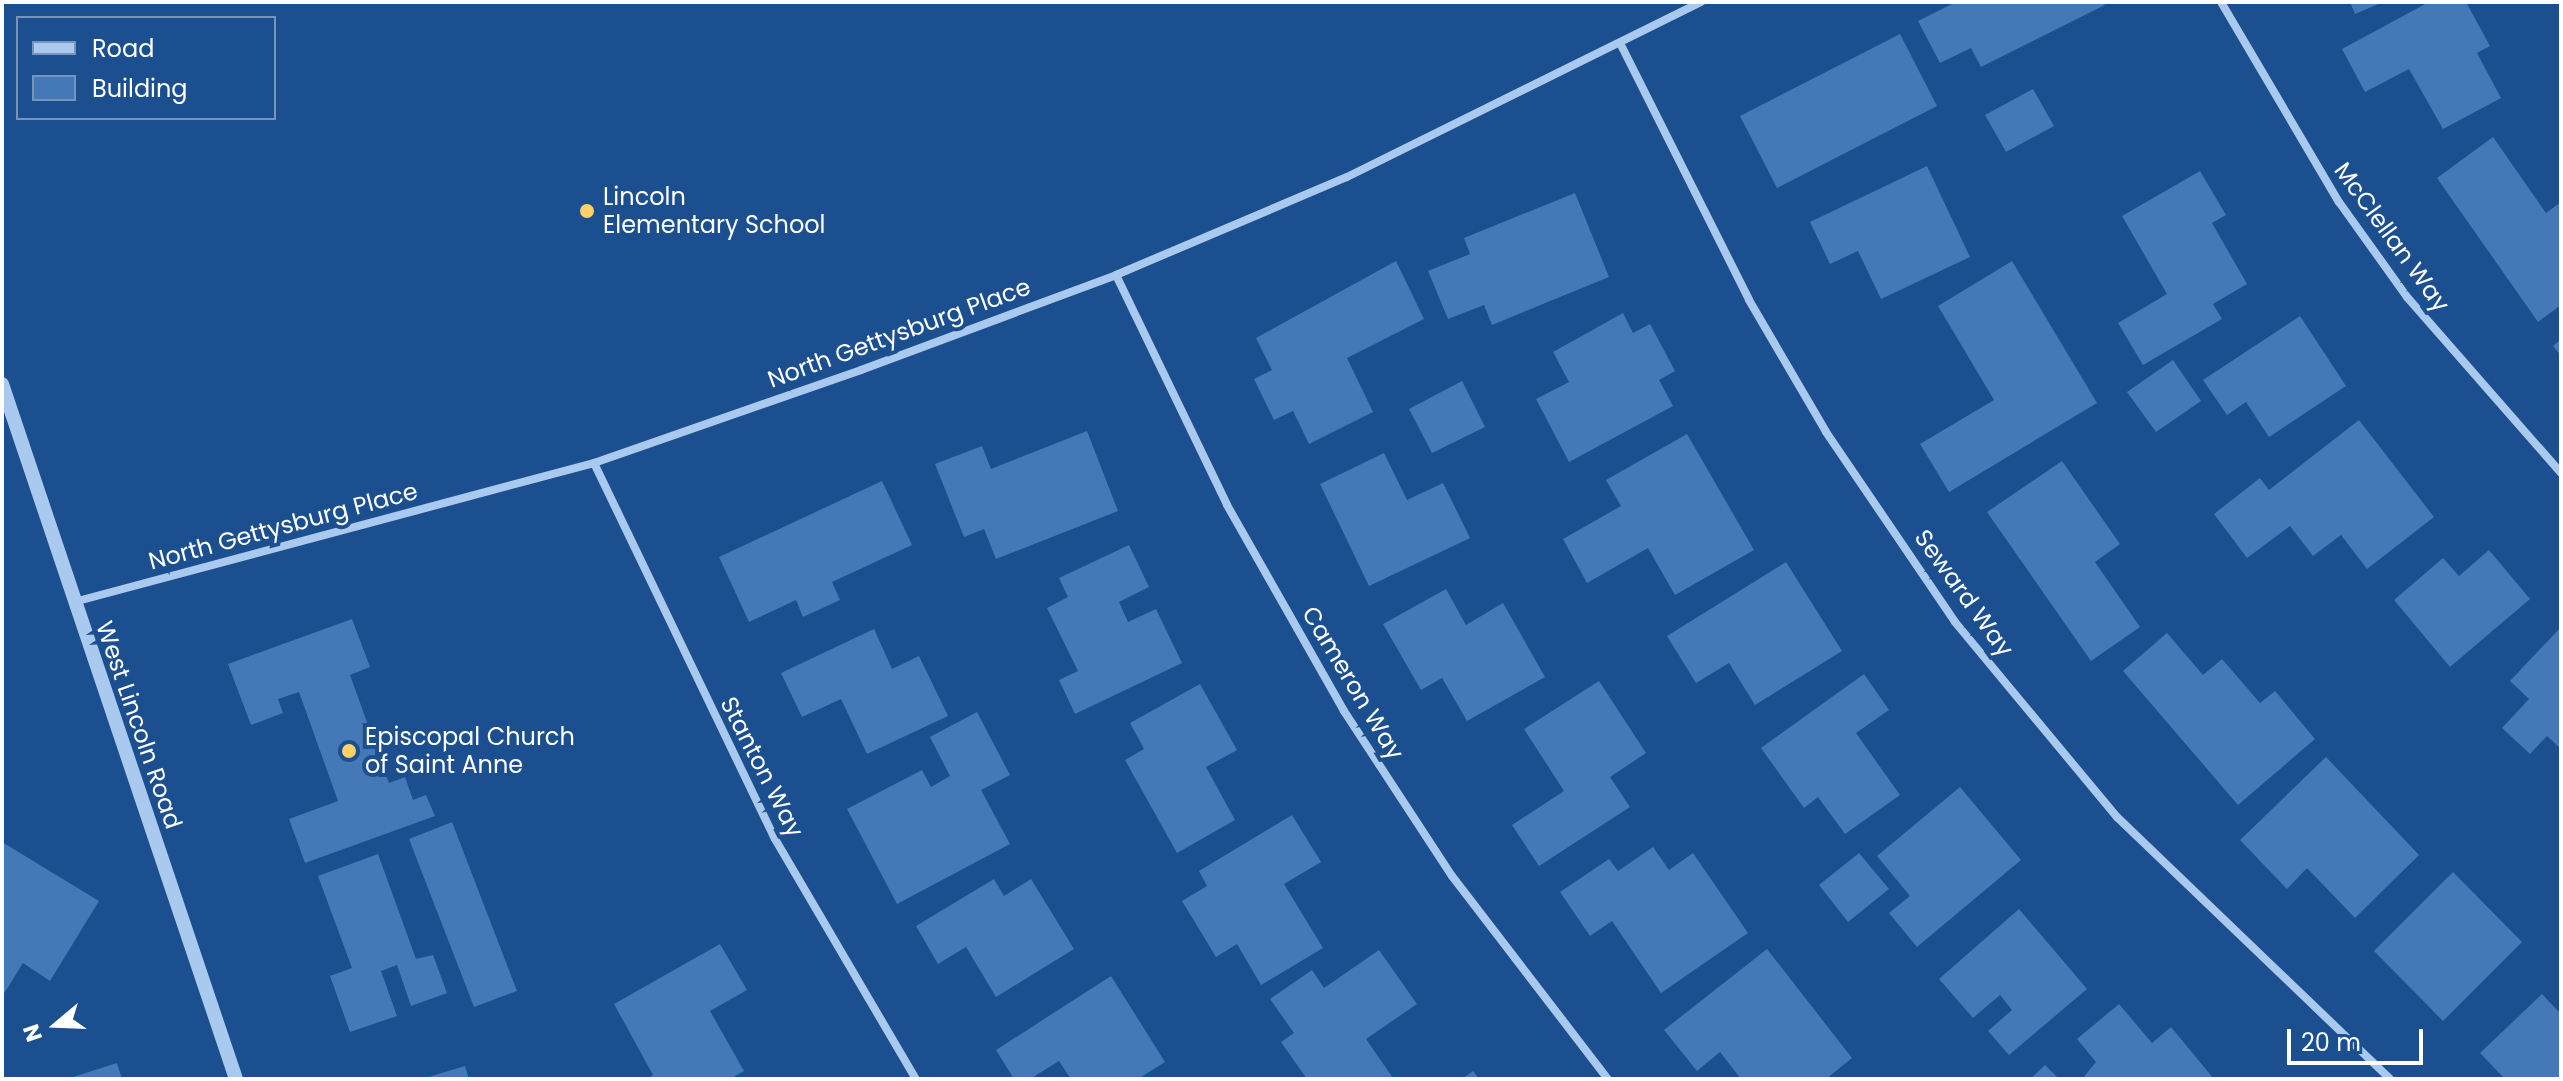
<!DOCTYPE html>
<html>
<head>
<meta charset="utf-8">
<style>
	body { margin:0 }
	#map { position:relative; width:2563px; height:1081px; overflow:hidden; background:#1b4f8f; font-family:Poppins,sans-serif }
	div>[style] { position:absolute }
	.building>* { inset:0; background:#4478b7 }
	.minor>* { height:8px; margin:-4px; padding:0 4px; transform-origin:4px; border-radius:4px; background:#a9c9ee }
	.tertiary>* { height:14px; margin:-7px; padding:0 7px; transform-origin:7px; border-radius:7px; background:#a9c9ee }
	.dots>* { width:22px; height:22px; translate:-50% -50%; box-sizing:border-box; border:4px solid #1b4f8f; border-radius:50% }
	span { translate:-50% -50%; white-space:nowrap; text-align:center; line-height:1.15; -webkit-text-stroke:8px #1b4f8f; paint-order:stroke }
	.poi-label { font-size:24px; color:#fff }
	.left { translate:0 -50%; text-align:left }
	.street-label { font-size:24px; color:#fff }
	.frame { position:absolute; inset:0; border:4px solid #fff; pointer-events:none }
	.legend { position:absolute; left:16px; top:16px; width:260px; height:104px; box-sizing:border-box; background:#1b4f8f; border:2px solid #7695bc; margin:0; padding:10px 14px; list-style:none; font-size:24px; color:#fff }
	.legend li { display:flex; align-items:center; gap:16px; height:40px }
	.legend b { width:40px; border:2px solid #7695bc }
	.north { position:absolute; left:16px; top:985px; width:80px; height:80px; -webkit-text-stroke:6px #1b4f8f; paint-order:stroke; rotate:251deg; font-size:22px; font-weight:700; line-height:32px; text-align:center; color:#fff }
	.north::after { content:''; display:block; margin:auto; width:28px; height:36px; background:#fff; clip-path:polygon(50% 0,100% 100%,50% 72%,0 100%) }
	.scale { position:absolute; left:2287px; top:1029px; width:136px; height:36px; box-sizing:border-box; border:4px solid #fff; border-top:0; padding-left:10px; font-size:24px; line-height:28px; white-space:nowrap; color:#fff; -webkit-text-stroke:6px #1b4f8f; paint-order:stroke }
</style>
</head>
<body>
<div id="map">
	<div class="building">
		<i style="clip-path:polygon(1956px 2px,2104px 2px,2105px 5px,1981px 67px,1971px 48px,1940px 63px,1918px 21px)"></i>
		<i style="clip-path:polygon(2350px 2px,2383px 2px,2355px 14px)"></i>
		<i style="clip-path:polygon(2429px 2px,2466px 2px,2490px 46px,2477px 53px,2501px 98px,2443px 129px,2409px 69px,2365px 92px,2342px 49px)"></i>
		<i style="clip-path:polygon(1900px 34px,1937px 106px,1777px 188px,1740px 116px)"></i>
		<i style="clip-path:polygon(2033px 89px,2054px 126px,2006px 152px,1985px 115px)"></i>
		<i style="clip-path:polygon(2493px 137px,2546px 213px,2561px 202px,2561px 305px,2538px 322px,2437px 178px)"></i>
		<i style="clip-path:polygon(1927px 166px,1970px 257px,1881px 299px,1858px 251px,1830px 264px,1810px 222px)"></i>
		<i style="clip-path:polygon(2200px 171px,2226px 215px,2212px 223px,2247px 284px,2213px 304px,2222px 319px,2143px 365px,2118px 323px,2167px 294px,2122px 216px)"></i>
		<i style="clip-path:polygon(1575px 193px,1609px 277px,1492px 325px,1484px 305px,1448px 319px,1428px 271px,1470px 254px,1464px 238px)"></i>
		<i style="clip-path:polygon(1396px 261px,1424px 319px,1347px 358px,1373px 412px,1309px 444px,1293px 411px,1274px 420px,1254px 379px,1272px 370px,1256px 338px)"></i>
		<i style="clip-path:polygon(2012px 261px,2097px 403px,1949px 492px,1920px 444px,1994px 400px,1938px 306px)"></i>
		<i style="clip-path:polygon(1623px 313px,1633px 333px,1650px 324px,1675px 371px,1659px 380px,1673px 406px,1569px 462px,1536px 399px,1569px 382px,1553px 352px)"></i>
		<i style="clip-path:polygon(2300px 316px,2346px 386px,2269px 437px,2246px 402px,2227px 415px,2203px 380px)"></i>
		<i style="clip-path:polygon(2561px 339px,2561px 356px,2553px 346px)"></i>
		<i style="clip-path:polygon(2173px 360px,2201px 401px,2156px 432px,2127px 392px)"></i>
		<i style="clip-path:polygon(1462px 381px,1485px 427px,1432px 453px,1409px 409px)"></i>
		<i style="clip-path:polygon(2359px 420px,2434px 517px,2367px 569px,2341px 535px,2313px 556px,2290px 526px,2247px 558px,2214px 514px,2260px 478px,2269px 490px)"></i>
		<i style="clip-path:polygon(1087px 431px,1118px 511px,996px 559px,984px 529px,964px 537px,935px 464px,982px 446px,991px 469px)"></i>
		<i style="clip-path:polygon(1687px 434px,1754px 550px,1675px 595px,1648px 548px,1587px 583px,1563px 539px,1621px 506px,1606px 480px)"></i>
		<i style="clip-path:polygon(1384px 453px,1407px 500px,1443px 483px,1470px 538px,1369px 586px,1320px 484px)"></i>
		<i style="clip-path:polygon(2062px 461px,2120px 544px,2095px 562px,2140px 627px,2091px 661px,1987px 512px)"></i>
		<i style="clip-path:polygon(882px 481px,912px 545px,832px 582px,840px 600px,803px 617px,796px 600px,749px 622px,719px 557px)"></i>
		<i style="clip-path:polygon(1129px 545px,1149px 587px,1119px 602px,1128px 622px,1156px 609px,1182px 663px,1075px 714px,1059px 680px,1078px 671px,1047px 608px,1068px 597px,1059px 578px)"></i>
		<i style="clip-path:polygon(2489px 550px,2530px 599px,2450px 667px,2394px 600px,2443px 558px,2459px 576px)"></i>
		<i style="clip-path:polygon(1786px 562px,1842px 651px,1755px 705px,1729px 663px,1696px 683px,1667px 636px)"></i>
		<i style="clip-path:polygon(1446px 589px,1466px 625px,1503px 603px,1545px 677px,1467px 721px,1442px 678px,1421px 690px,1383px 624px)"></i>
		<i style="clip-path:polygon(352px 619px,370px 667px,350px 675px,389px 783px,405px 777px,413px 800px,426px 795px,435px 816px,305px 863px,289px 819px,338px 801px,299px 692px,278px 699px,283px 713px,251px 725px,228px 664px)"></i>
		<i style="clip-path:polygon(2561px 627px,2561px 749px,2547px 736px,2530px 754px,2502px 728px,2529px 699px,2510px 681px)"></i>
		<i style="clip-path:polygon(874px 629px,892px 669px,919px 656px,948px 716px,867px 754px,841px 699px,802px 717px,781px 673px)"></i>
		<i style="clip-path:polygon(2167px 633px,2203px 675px,2222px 659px,2260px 703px,2275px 691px,2315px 739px,2238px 805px,2123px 671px)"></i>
		<i style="clip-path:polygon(1864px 674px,1889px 710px,1856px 733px,1900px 795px,1845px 834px,1818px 797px,1804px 808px,1761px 748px)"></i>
		<i style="clip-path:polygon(1599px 681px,1646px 753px,1610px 777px,1630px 807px,1539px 866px,1512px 825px,1564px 791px,1524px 729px)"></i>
		<i style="clip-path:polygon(1200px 684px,1237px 750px,1206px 767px,1235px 820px,1177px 853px,1125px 760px,1144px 749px,1130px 723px)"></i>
		<i style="clip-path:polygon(977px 712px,1010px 775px,981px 790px,1010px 844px,897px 904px,847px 809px,922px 770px,931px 787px,950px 776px,930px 737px)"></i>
		<i style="clip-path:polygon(2326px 757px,2419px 855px,2355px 918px,2307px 868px,2287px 889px,2240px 840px)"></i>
		<i style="clip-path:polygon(1960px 787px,2021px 860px,1917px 947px,1889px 913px,1910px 896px,1877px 856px)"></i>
		<i style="clip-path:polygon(1292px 815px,1321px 862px,1284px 884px,1323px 948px,1261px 985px,1237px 944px,1216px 957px,1182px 901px,1207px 886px,1199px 871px)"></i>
		<i style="clip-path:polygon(452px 822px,517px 991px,474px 1007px,409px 839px)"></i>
		<i style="clip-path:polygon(2px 842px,99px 901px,50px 981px,23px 963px,2px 997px)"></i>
		<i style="clip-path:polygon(1653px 847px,1669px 870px,1693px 853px,1748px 933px,1661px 993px,1612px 921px,1590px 936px,1560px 892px,1609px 859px,1618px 871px)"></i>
		<i style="clip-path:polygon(1859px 853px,1889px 889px,1848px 922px,1819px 885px)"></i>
		<i style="clip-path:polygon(378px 854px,416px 959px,433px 955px,447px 993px,411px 1006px,397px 965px,381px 971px,397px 1016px,350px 1032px,330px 976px,352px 968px,318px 876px)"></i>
		<i style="clip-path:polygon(2453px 872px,2522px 942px,2443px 1021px,2374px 951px)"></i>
		<i style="clip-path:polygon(994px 879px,1004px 896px,1031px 879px,1074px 949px,996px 997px,966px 947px,938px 964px,916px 926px)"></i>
		<i style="clip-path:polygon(2019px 909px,2087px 989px,2009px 1055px,1988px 1031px,2012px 1010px,2000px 995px,1973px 1018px,1939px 979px)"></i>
		<i style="clip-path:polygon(720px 944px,747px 990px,710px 1011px,744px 1071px,730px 1079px,647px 1079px,653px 1075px,614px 1004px)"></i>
		<i style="clip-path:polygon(1767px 949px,1852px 1058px,1826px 1079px,1741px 1079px,1720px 1052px,1697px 1071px,1664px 1030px)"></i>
		<i style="clip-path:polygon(1379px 950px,1417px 1004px,1366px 1039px,1393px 1078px,1307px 1079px,1281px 1042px,1294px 1033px,1270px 999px,1312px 970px,1324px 988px)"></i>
		<i style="clip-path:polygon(1111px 976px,1165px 1062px,1138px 1079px,1071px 1079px,1059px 1061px,1030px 1079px,1014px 1079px,996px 1050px)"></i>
		<i style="clip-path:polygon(2542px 994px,2561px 1014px,2561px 1079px,2505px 1079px,2480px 1053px)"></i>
		<i style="clip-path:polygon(2119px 1004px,2152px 1043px,2171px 1027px,2214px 1079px,2082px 1079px,2096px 1062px,2077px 1039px)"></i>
		<i style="clip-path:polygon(117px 1063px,122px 1079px,70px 1079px,70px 1078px)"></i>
		<i style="clip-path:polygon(2045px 1065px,2059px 1079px,2030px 1079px)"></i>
		<i style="clip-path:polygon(465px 1066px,469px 1079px,425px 1079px,425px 1078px)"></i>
		<i style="clip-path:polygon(1473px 1071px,1479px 1079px,1462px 1079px)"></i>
	</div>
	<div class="minor">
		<i style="left:2221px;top:2px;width:232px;rotate:59.5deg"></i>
		<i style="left:2339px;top:202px;width:117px;rotate:54.4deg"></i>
		<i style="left:2407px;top:297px;width:234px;rotate:48.8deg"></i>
		<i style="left:1621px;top:45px;width:285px;rotate:63.3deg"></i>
		<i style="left:1749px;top:300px;width:153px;rotate:59.7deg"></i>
		<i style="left:1826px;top:432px;width:230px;rotate:55.8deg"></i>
		<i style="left:1955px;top:622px;width:254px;rotate:50.3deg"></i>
		<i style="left:2117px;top:817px;width:378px;rotate:43.8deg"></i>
		<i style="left:1116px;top:275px;width:255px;rotate:64.2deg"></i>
		<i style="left:1227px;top:505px;width:237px;rotate:60.4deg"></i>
		<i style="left:1344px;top:711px;width:197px;rotate:56.8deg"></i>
		<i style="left:1452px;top:876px;width:256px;rotate:52.5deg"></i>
		<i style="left:594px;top:463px;width:417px;rotate:64.3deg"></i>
		<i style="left:775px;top:839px;width:278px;rotate:59.6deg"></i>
		<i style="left:74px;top:602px;width:538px;rotate:-14.97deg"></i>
		<i style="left:594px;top:463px;width:283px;rotate:-19.2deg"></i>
		<i style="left:861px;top:370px;width:272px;rotate:-20.4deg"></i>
		<i style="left:1116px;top:275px;width:251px;rotate:-23deg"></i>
		<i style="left:1347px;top:177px;width:395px;rotate:-26.3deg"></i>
	</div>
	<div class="tertiary">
		<i style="left:2px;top:384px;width:733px;rotate:71.39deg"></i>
	</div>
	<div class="dots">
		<i style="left:587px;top:211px;background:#ffd166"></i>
		<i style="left:349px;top:751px;background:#ffd166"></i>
	</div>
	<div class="poi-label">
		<span class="left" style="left:603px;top:211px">Lincoln<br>Elementary School</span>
		<span class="left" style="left:365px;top:751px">Episcopal Church<br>of Saint Anne</span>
	</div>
	<div class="street-label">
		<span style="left:2392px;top:237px;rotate:54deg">McClellan Way</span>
		<span style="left:899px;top:333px;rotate:-20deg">North Gettysburg Place</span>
		<span style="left:283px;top:526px;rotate:-15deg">North Gettysburg Place</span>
		<span style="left:1964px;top:593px;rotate:54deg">Seward Way</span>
		<span style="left:1353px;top:683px;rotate:59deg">Cameron Way</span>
		<span style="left:139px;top:725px;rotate:71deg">West Lincoln Road</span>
		<span style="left:762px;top:767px;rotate:63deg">Stanton Way</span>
	</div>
	<div class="frame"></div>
	<ul class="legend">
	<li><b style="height:10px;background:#a9c9ee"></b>Road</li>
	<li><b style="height:22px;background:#4478b7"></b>Building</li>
	</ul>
	<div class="north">N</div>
	<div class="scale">20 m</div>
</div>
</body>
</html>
